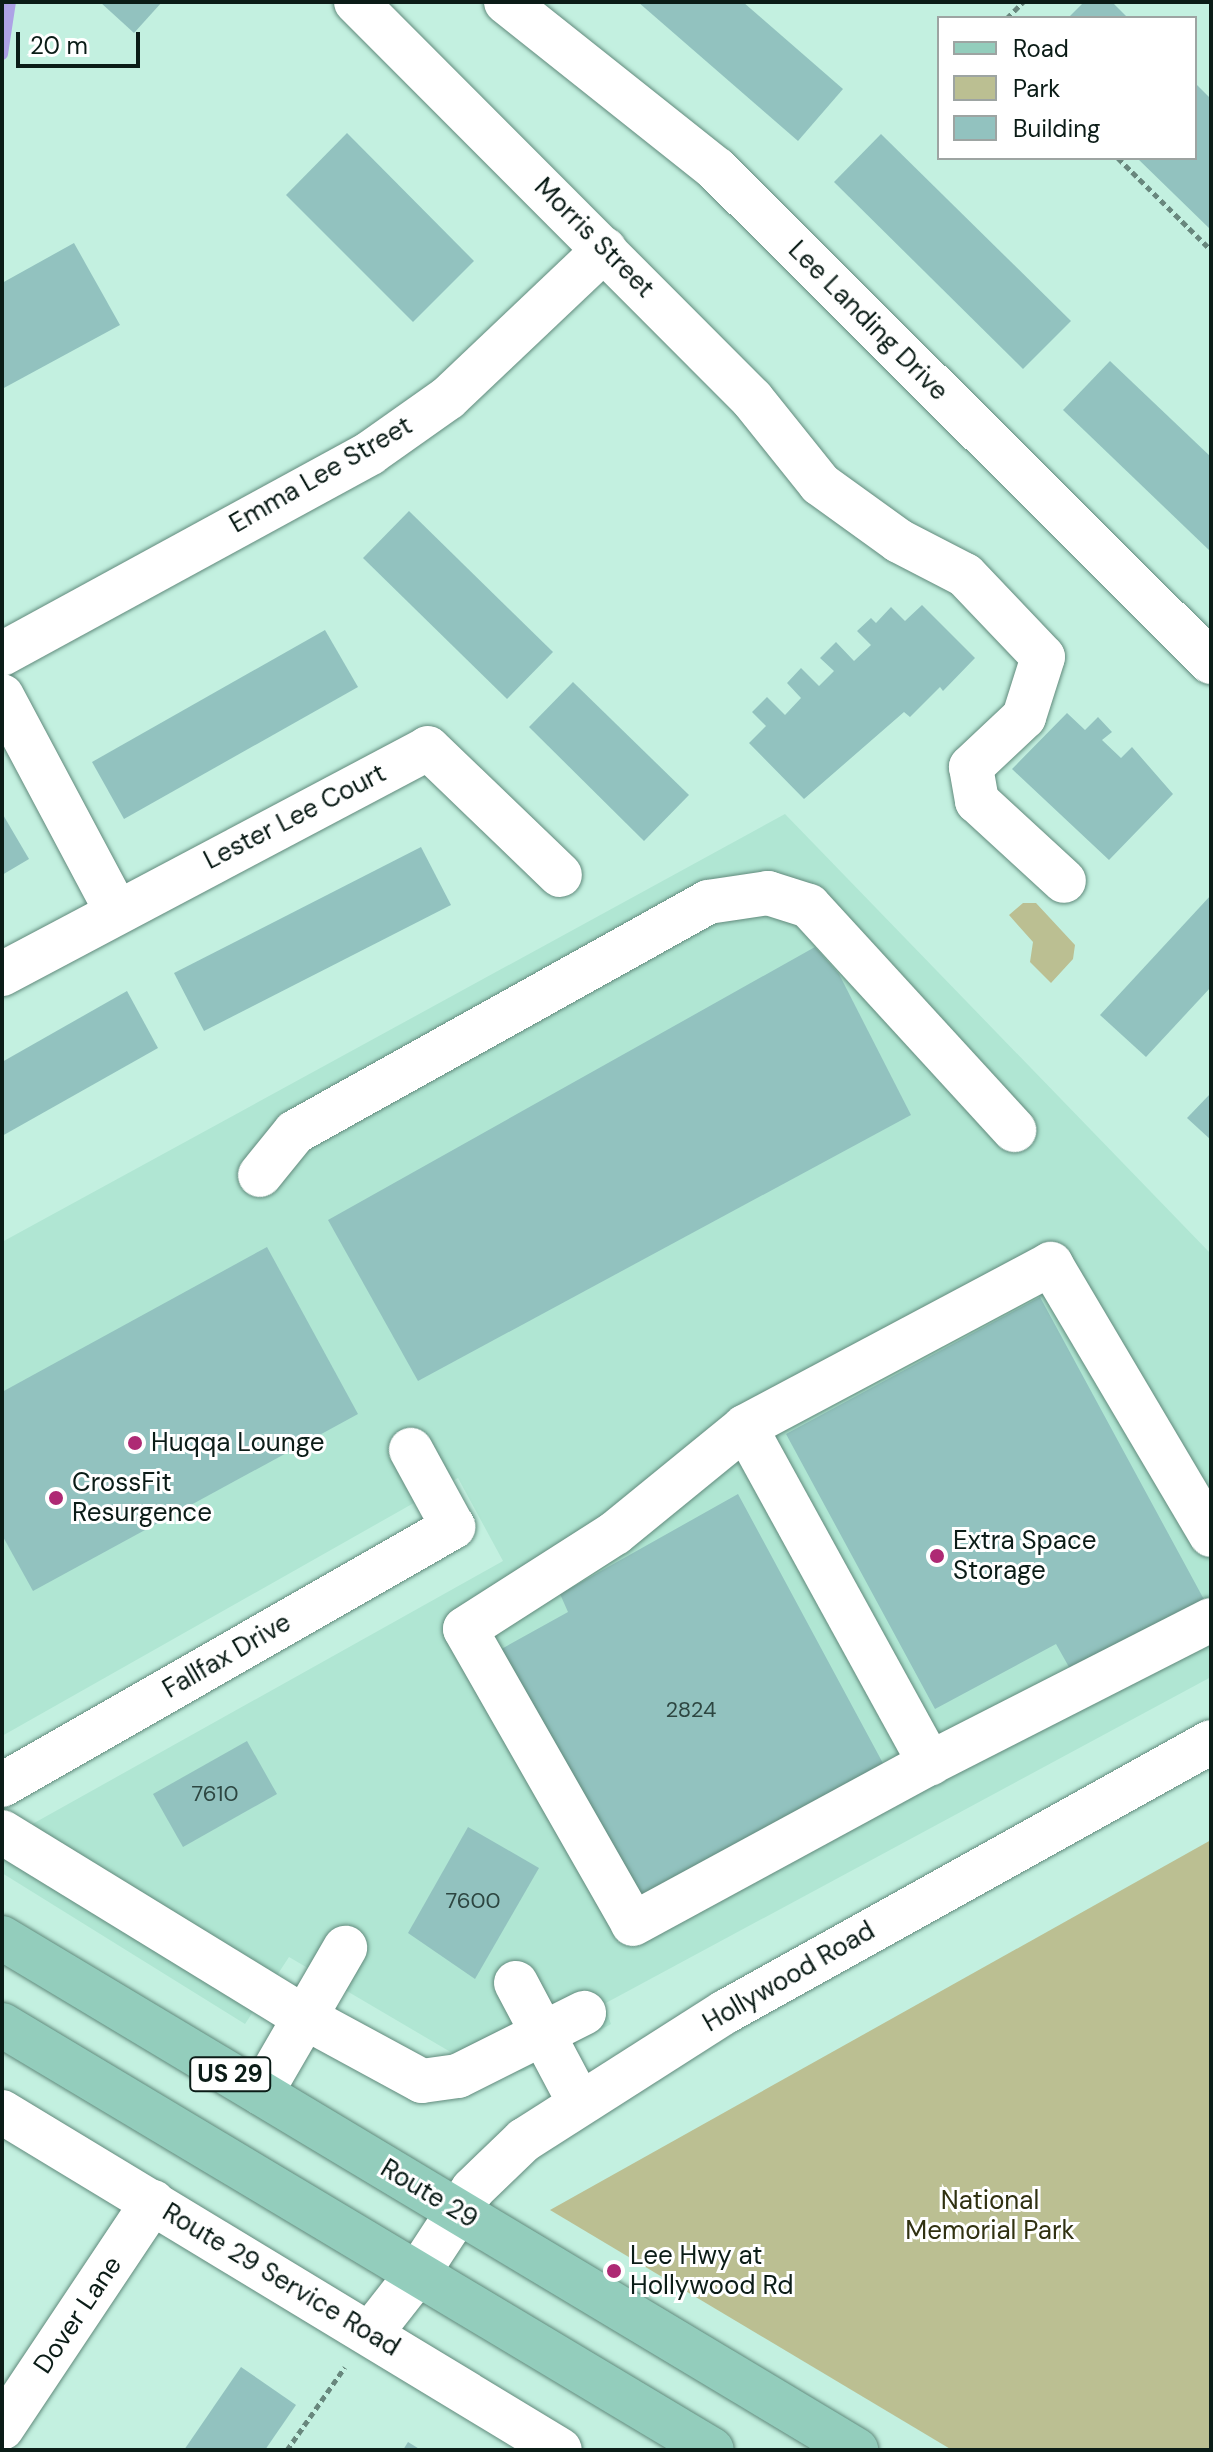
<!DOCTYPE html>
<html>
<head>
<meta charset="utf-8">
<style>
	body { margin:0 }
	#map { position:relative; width:1213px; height:2452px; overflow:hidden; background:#c3f0e0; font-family:"DM Sans",sans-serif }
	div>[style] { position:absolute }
	.built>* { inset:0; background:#b0e6d3 }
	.green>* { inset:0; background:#bbbf92 }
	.stream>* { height:12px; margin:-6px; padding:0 6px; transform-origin:6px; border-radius:6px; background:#ada2e6 }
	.building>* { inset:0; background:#92c2bf }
	.path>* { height:5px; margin-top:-2.5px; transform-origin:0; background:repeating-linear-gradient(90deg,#68877d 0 6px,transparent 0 10px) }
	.roads { filter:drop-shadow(0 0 2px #618a7c) drop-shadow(0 0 2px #618a7c) }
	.minor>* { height:44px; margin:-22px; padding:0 22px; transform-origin:22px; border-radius:22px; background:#fff }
	.major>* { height:44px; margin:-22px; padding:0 22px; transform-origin:22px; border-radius:22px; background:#93cdbc }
	.dots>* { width:22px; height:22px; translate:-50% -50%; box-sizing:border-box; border:4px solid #fff; border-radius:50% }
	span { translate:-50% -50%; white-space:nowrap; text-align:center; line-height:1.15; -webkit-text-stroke:6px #fff; paint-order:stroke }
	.number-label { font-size:22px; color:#2d4641 }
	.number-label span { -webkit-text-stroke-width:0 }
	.shield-label span { padding:2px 6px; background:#fff; border:2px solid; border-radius:6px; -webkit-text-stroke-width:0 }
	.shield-label { font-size:24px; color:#0b1c17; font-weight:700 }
	.street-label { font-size:26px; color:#0b1c17 }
	.poi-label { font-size:26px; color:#0b1c17 }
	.left { translate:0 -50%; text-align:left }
	.park-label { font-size:26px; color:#303111 }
	.frame { position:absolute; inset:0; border:4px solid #0b1c17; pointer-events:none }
	.legend { position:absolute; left:937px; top:16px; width:260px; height:144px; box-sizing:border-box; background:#fff; border:2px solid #9da4a2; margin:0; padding:10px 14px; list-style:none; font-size:24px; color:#0b1c17 }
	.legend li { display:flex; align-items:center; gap:16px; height:40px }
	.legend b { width:40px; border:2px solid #9da4a2 }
	.scale { position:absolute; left:16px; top:32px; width:124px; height:36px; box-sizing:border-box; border:4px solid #0b1c17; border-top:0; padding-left:10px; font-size:24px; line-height:28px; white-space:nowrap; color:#0b1c17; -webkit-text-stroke:6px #fff; paint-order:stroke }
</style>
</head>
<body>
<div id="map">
	<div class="built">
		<i style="clip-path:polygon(785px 814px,1211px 1254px,1211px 1677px,604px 2004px,611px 2024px,524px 2071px,488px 2074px,289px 1957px,245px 2024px,2px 1873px,2px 1841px,503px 1561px,458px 1478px,2px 1736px,2px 1242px)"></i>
	</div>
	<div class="green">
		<i style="clip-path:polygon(1023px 903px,1036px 903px,1075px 945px,1073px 959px,1051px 983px,1030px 962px,1033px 942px,1009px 915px)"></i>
		<i style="clip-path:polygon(1211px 1840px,1211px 2450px,952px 2450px,550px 2210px)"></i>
	</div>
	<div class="stream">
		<i style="left:2px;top:54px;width:53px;rotate:-81.3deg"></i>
	</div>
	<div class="building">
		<i style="clip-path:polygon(100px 2px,162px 2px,134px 33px)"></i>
		<i style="clip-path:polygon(638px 2px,743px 2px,843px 89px,798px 141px)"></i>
		<i style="clip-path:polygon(1084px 2px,1112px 2px,1128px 18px,1068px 18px)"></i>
		<i style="clip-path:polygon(1195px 83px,1211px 99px,1211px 230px,1137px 158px,1195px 158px)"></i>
		<i style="clip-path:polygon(347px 133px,474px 261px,413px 322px,286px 195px)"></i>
		<i style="clip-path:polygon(881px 134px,1071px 321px,1023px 369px,834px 182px)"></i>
		<i style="clip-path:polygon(74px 243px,120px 325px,2px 389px,2px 283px)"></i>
		<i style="clip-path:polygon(1110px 361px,1211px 457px,1211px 552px,1063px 410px)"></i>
		<i style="clip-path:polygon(409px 511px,553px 652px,507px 699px,363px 558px)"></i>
		<i style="clip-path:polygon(922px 605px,975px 658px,943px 691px,940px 687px,910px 717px,904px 712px,804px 799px,749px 743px,766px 726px,752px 712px,767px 697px,785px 715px,801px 698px,787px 683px,801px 668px,819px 686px,834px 671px,820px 658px,836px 642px,854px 661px,871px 645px,857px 631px,871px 618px,876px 623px,891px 607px,905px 621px)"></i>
		<i style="clip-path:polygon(325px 630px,358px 687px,124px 819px,92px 762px)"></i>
		<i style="clip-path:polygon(573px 682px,689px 795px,644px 841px,529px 727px)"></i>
		<i style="clip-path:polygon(1067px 713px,1085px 730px,1098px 717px,1112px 732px,1102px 740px,1121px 758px,1132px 747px,1173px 794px,1109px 860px,1012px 769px)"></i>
		<i style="clip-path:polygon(2px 813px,29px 859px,2px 875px)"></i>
		<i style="clip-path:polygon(421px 847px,451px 905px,204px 1031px,174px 973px)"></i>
		<i style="clip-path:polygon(1211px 895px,1211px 987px,1146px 1057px,1100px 1015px)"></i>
		<i style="clip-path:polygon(815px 947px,839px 974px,911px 1115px,418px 1381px,328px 1220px)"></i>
		<i style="clip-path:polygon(127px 991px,158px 1048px,2px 1136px,2px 1062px)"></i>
		<i style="clip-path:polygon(1211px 1093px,1211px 1140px,1187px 1118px)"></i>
		<i style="clip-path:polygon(267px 1247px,358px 1414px,33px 1591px,2px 1535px,2px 1392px)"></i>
		<i style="clip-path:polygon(1040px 1297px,1207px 1605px,1074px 1676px,1056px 1644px,935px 1709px,786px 1434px)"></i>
		<i style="clip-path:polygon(738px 1494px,885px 1767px,632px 1903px,496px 1652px,568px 1612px,560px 1594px)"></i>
		<i style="clip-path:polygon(247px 1741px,277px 1794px,183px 1847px,153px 1794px)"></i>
		<i style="clip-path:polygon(468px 1827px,539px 1868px,475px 1979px,408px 1933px)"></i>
		<i style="clip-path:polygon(241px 2367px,296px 2405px,265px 2450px,184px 2450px)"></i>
		<i style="clip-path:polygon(408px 2442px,421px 2450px,403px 2450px)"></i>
	</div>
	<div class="path">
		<i style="left:1007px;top:18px;width:23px;rotate:-45deg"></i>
		<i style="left:1118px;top:158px;width:131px;rotate:44.7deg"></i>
		<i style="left:287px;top:2450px;width:101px;rotate:-55.1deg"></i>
	</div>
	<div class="roads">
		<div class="minor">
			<i style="left:356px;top:2px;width:561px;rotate:45.07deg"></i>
			<i style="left:752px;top:399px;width:109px;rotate:51.3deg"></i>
			<i style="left:820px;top:484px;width:97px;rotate:35.8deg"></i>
			<i style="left:899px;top:541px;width:74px;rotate:27.3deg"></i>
			<i style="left:965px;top:575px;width:113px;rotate:46.4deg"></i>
			<i style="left:1043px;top:657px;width:63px;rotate:107.6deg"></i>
			<i style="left:1024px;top:717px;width:73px;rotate:136.7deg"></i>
			<i style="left:971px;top:767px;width:35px;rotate:80deg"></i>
			<i style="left:977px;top:801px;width:118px;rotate:42.6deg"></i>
			<i style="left:506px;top:2px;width:268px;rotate:38.5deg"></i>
			<i style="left:716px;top:169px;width:699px;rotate:44.88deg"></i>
			<i style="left:2px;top:654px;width:419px;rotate:-28.6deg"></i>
			<i style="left:370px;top:453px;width:95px;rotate:-35.2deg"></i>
			<i style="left:448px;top:398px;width:216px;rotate:-43.5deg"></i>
			<i style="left:2px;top:696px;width:242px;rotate:62deg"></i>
			<i style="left:2px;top:974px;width:482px;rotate:-27.9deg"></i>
			<i style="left:428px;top:748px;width:183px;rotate:43.9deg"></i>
			<i style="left:260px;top:1175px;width:55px;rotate:-50.9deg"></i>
			<i style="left:295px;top:1132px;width:473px;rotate:-29.1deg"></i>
			<i style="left:708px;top:902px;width:61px;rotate:-8.5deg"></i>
			<i style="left:768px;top:893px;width:43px;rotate:17.6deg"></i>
			<i style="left:809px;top:906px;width:304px;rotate:47.5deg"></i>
			<i style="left:745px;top:1427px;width:384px;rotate:61.2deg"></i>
			<i style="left:1211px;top:1535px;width:315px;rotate:-120.6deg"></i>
			<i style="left:1051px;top:1264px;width:347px;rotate:152deg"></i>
			<i style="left:745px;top:1427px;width:168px;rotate:140.8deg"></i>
			<i style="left:615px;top:1533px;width:178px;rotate:147.4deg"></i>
			<i style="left:465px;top:1629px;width:339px;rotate:60.3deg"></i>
			<i style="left:633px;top:1924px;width:338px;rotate:-28.5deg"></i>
			<i style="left:930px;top:1763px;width:315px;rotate:-27deg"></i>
			<i style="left:2px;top:1785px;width:520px;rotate:-29.77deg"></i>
			<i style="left:453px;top:1527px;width:88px;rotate:-118.6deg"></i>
			<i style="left:2px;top:1832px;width:354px;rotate:31.5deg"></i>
			<i style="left:304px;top:2017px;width:134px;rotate:28.5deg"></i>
			<i style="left:422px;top:2081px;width:36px;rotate:-8deg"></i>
			<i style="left:458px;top:2076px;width:141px;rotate:-26.6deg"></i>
			<i style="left:516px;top:1983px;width:135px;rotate:62.1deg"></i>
			<i style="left:261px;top:2093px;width:168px;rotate:-59.9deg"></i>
			<i style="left:2px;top:2112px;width:652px;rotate:31.2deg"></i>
			<i style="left:370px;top:2334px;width:78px;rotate:-51.8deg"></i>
			<i style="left:418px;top:2273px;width:100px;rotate:-56.8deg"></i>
			<i style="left:473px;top:2189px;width:71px;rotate:-43.9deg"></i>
			<i style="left:524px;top:2140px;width:238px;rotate:-32.5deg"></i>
			<i style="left:725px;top:2012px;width:556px;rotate:-29.05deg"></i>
			<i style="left:2px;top:2428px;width:272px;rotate:-56.3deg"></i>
		</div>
		<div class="major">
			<i style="left:2px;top:1938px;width:996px;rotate:30.94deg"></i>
			<i style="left:2px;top:2025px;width:827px;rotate:30.9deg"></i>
		</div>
	</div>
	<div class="dots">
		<i style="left:135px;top:1443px;background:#ae2a74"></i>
		<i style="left:56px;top:1498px;background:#ae2a74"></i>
		<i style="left:937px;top:1556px;background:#ae2a74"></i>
		<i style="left:614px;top:2271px;background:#ae2a74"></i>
	</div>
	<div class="number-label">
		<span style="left:691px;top:1710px">2824</span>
		<span style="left:215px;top:1794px">7610</span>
		<span style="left:473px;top:1901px">7600</span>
	</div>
	<div class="shield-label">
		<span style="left:230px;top:2074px">US 29</span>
	</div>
	<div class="street-label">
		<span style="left:594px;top:238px;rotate:45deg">Morris Street</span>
		<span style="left:868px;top:321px;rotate:45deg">Lee Landing Drive</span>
		<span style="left:321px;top:475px;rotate:-30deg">Emma Lee Street</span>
		<span style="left:295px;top:817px;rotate:-27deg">Lester Lee Court</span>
		<span style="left:227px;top:1656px;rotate:-30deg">Fallfax Drive</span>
		<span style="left:789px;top:1977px;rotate:-30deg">Hollywood Road</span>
		<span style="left:429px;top:2194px;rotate:31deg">Route 29</span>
		<span style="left:281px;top:2280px;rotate:31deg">Route 29 Service Road</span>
		<span style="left:78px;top:2315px;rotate:-56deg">Dover Lane</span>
	</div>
	<div class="poi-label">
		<span class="left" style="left:151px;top:1443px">Huqqa Lounge</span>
		<span class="left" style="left:72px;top:1498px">CrossFit<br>Resurgence</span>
		<span class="left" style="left:953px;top:1556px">Extra Space<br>Storage</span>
		<span class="left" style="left:630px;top:2271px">Lee Hwy at<br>Hollywood Rd</span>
	</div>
	<div class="park-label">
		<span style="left:990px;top:2216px">National<br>Memorial Park</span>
	</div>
	<div class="frame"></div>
	<ul class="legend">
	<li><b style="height:10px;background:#93cdbc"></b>Road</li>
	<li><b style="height:22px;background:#bbbf92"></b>Park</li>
	<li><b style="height:22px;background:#92c2bf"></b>Building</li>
	</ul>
	<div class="scale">20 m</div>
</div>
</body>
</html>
